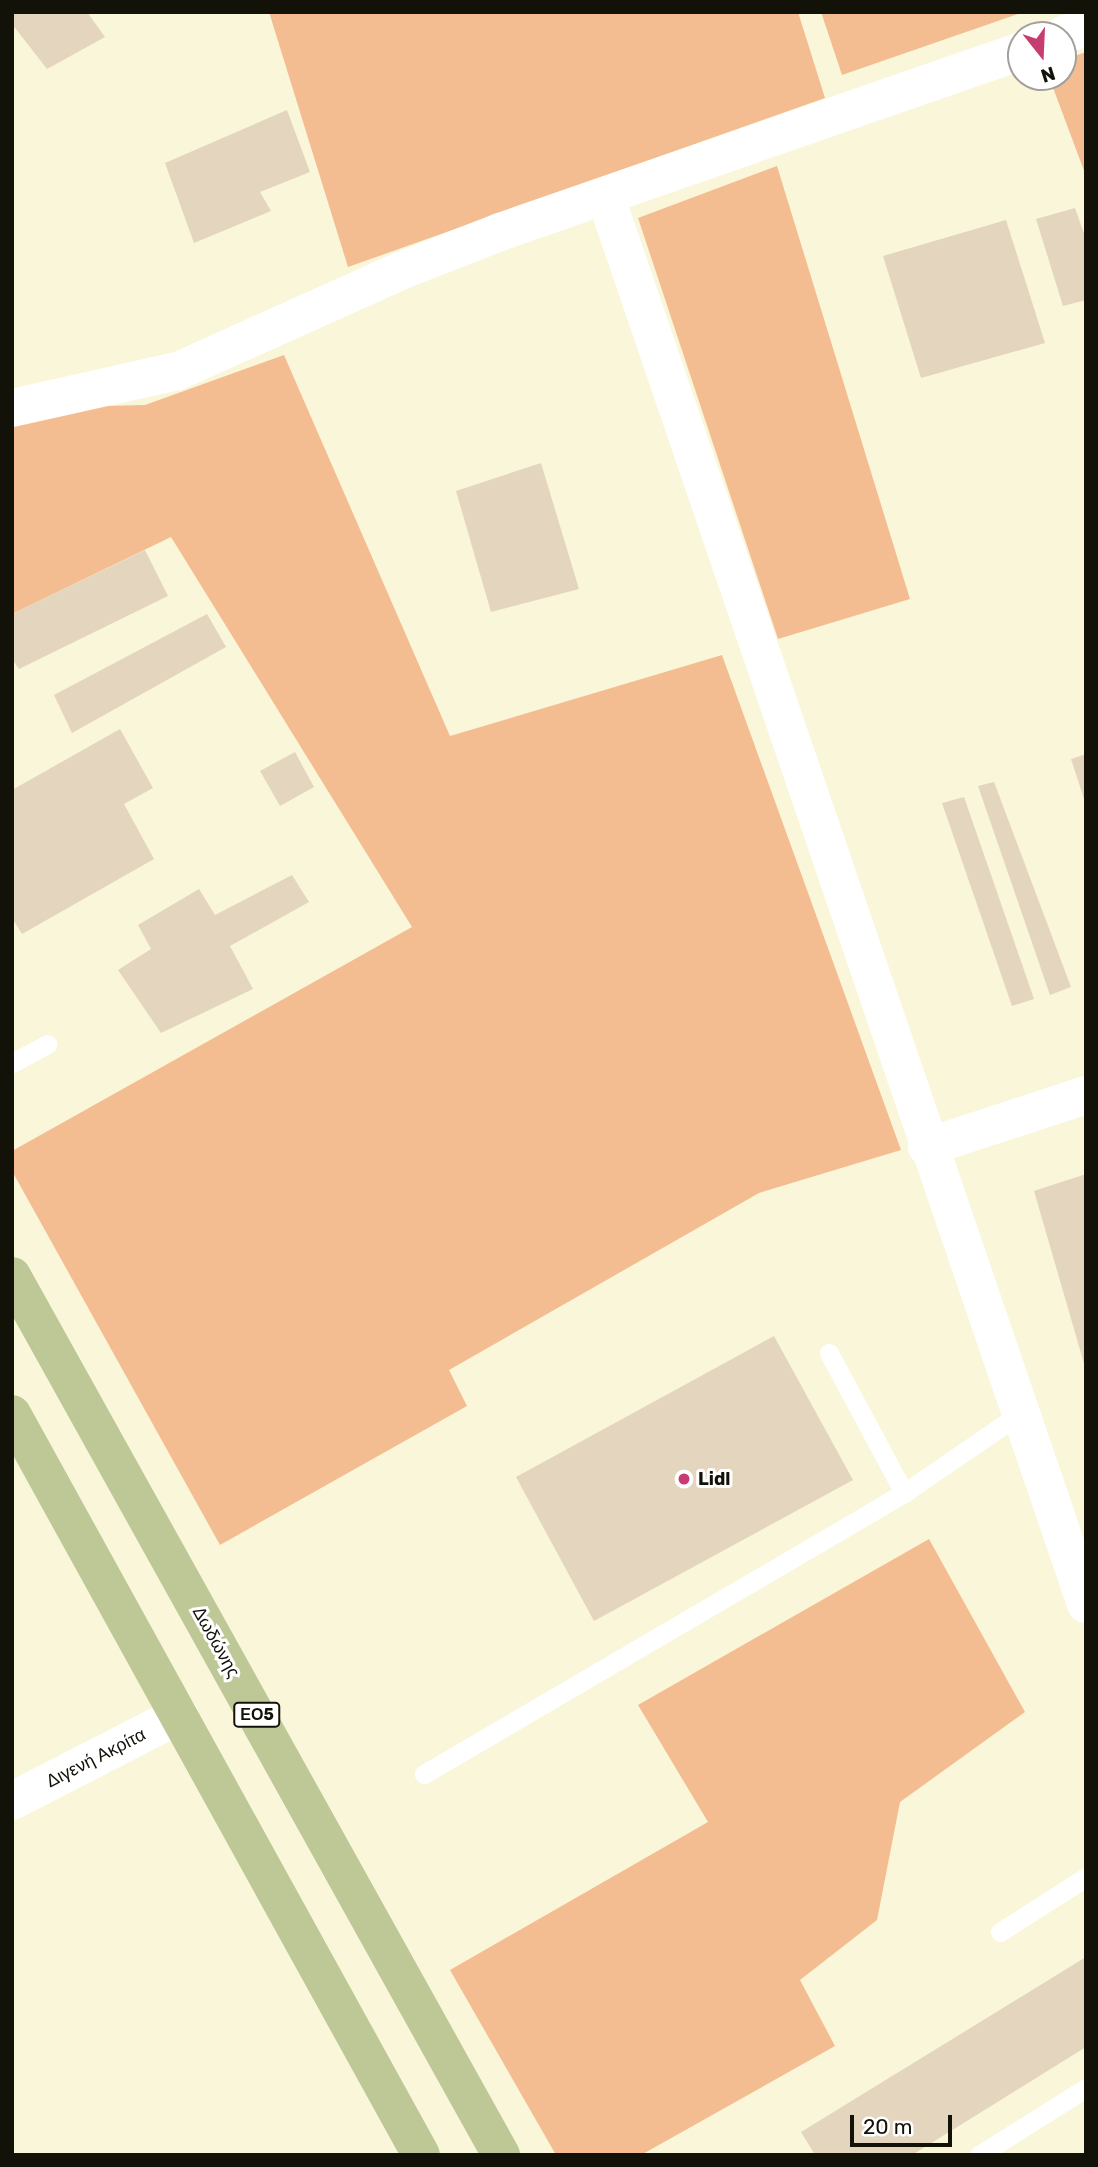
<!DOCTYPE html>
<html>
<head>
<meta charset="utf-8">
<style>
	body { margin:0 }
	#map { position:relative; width:1098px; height:2167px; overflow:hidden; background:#faf6da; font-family:Rubik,sans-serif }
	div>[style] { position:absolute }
	.green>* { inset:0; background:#f4bd91 }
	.building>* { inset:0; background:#e4d5be }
	.lane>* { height:19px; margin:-9.5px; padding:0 9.5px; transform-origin:9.5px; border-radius:9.5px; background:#fff }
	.street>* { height:38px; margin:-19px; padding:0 19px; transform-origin:19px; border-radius:19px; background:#fff }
	.primary>* { height:38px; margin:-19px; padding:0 19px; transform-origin:19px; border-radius:19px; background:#bdc896 }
	.dots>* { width:19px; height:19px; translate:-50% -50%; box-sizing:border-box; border:4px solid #fff; border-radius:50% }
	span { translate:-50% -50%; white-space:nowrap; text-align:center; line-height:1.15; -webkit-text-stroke:6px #fff; paint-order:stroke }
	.shield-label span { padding:2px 5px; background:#fff; border:2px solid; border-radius:5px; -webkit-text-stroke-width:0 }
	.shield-label { font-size:16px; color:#131208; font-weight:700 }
	.poi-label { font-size:18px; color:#131208; font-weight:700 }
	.left { translate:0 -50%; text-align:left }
	.street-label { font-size:18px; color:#131208 }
	.frame { position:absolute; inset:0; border:14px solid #131208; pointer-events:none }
	.north { position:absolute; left:1007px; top:21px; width:70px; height:70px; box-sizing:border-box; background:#fff; border:2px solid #a1a09c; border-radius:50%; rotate:162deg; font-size:19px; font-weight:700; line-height:28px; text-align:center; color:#131208 }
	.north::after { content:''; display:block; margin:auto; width:24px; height:32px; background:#c73c71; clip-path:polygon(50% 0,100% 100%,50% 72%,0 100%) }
	.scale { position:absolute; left:850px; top:2115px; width:102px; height:32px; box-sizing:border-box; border:4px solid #131208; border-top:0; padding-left:9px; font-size:21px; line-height:24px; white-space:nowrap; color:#131208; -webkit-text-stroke:5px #fff; paint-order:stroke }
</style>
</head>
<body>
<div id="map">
	<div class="green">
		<i style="clip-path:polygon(269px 12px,798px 12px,825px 98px,348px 267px)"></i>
		<i style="clip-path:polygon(821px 12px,1024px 12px,842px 75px)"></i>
		<i style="clip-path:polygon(1086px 52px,1086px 176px,1049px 77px,1063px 77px,1063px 60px)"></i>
		<i style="clip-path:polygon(777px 166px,910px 599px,778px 639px,638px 218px)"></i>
		<i style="clip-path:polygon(284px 355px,450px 736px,722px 655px,901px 1150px,759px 1193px,449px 1370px,467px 1406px,220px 1545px,12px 1171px,12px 1151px,412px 927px,171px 537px,12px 614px,12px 422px,103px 406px,145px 405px)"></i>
		<i style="clip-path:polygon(929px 1539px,1025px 1712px,900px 1802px,877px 1920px,800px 1980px,835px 2046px,641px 2155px,556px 2155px,450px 1970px,708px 1822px,638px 1705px)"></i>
	</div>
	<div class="building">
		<i style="clip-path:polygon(12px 12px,87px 12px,105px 37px,47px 69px,12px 24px)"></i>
		<i style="clip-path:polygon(287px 110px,310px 172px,260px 192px,271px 211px,194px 243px,165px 163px)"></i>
		<i style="clip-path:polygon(1075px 208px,1086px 239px,1086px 300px,1063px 306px,1036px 219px)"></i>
		<i style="clip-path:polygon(1006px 220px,1045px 343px,921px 378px,883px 256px)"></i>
		<i style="clip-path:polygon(541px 463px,579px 589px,491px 612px,456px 491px)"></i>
		<i style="clip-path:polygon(145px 550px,168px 596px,19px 669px,12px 659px,12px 614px)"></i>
		<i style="clip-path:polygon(207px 614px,226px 647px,72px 733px,54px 695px)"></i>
		<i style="clip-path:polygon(120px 729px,153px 788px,124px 804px,154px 859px,22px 934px,12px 918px,12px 790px)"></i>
		<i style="clip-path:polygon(295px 752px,314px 787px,280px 806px,260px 771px)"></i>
		<i style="clip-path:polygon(1086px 754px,1086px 802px,1085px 802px,1071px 759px)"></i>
		<i style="clip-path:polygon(994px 782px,1071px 987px,1050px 995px,978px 786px)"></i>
		<i style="clip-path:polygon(964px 797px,1034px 999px,1012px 1006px,942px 803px)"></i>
		<i style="clip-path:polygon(292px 875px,309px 902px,230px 946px,253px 989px,161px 1033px,118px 970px,151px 949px,138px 925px,199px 889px,215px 915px)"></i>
		<i style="clip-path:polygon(1086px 1174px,1086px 1367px,1085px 1367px,1034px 1191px)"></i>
		<i style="clip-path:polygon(774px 1336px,853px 1480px,594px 1621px,516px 1477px)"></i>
		<i style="clip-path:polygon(1086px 1957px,1086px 2047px,912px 2155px,815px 2155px,801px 2132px)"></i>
	</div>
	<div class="lane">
		<i style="left:12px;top:1063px;width:40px;rotate:-28deg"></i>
		<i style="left:829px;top:1353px;width:159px;rotate:61.8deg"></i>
		<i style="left:424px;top:1774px;width:556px;rotate:-30.35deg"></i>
		<i style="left:904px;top:1493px;width:138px;rotate:-34.4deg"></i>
		<i style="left:1000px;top:1932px;width:102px;rotate:-32.6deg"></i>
		<i style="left:979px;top:2155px;width:126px;rotate:-32.1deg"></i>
	</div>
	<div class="street">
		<i style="left:1063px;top:35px;width:24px;rotate:-19deg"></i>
		<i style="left:606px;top:198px;width:1486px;rotate:71.15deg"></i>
		<i style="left:12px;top:408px;width:170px;rotate:-12.6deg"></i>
		<i style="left:178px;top:371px;width:243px;rotate:-24.2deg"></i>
		<i style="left:400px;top:271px;width:107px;rotate:-21.3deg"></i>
		<i style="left:500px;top:232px;width:552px;rotate:-19.16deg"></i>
		<i style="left:927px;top:1147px;width:167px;rotate:-18.1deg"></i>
		<i style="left:12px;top:1801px;width:188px;rotate:-27.2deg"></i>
	</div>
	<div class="primary">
		<i style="left:12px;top:1276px;width:1006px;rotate:60.91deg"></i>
		<i style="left:12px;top:1414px;width:846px;rotate:61.1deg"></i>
	</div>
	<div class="dots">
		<i style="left:684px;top:1479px;background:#c73c71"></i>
	</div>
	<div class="shield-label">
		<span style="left:257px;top:1715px">ΕΟ5</span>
	</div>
	<div class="poi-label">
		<span class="left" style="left:698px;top:1479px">Lidl</span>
	</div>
	<div class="street-label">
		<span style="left:216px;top:1642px;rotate:61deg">Δωδώνης</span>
		<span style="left:96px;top:1758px;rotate:-27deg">Διγενή Ακρίτα</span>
	</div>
	<div class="frame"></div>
	<div class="north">N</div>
	<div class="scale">20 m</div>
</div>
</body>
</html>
